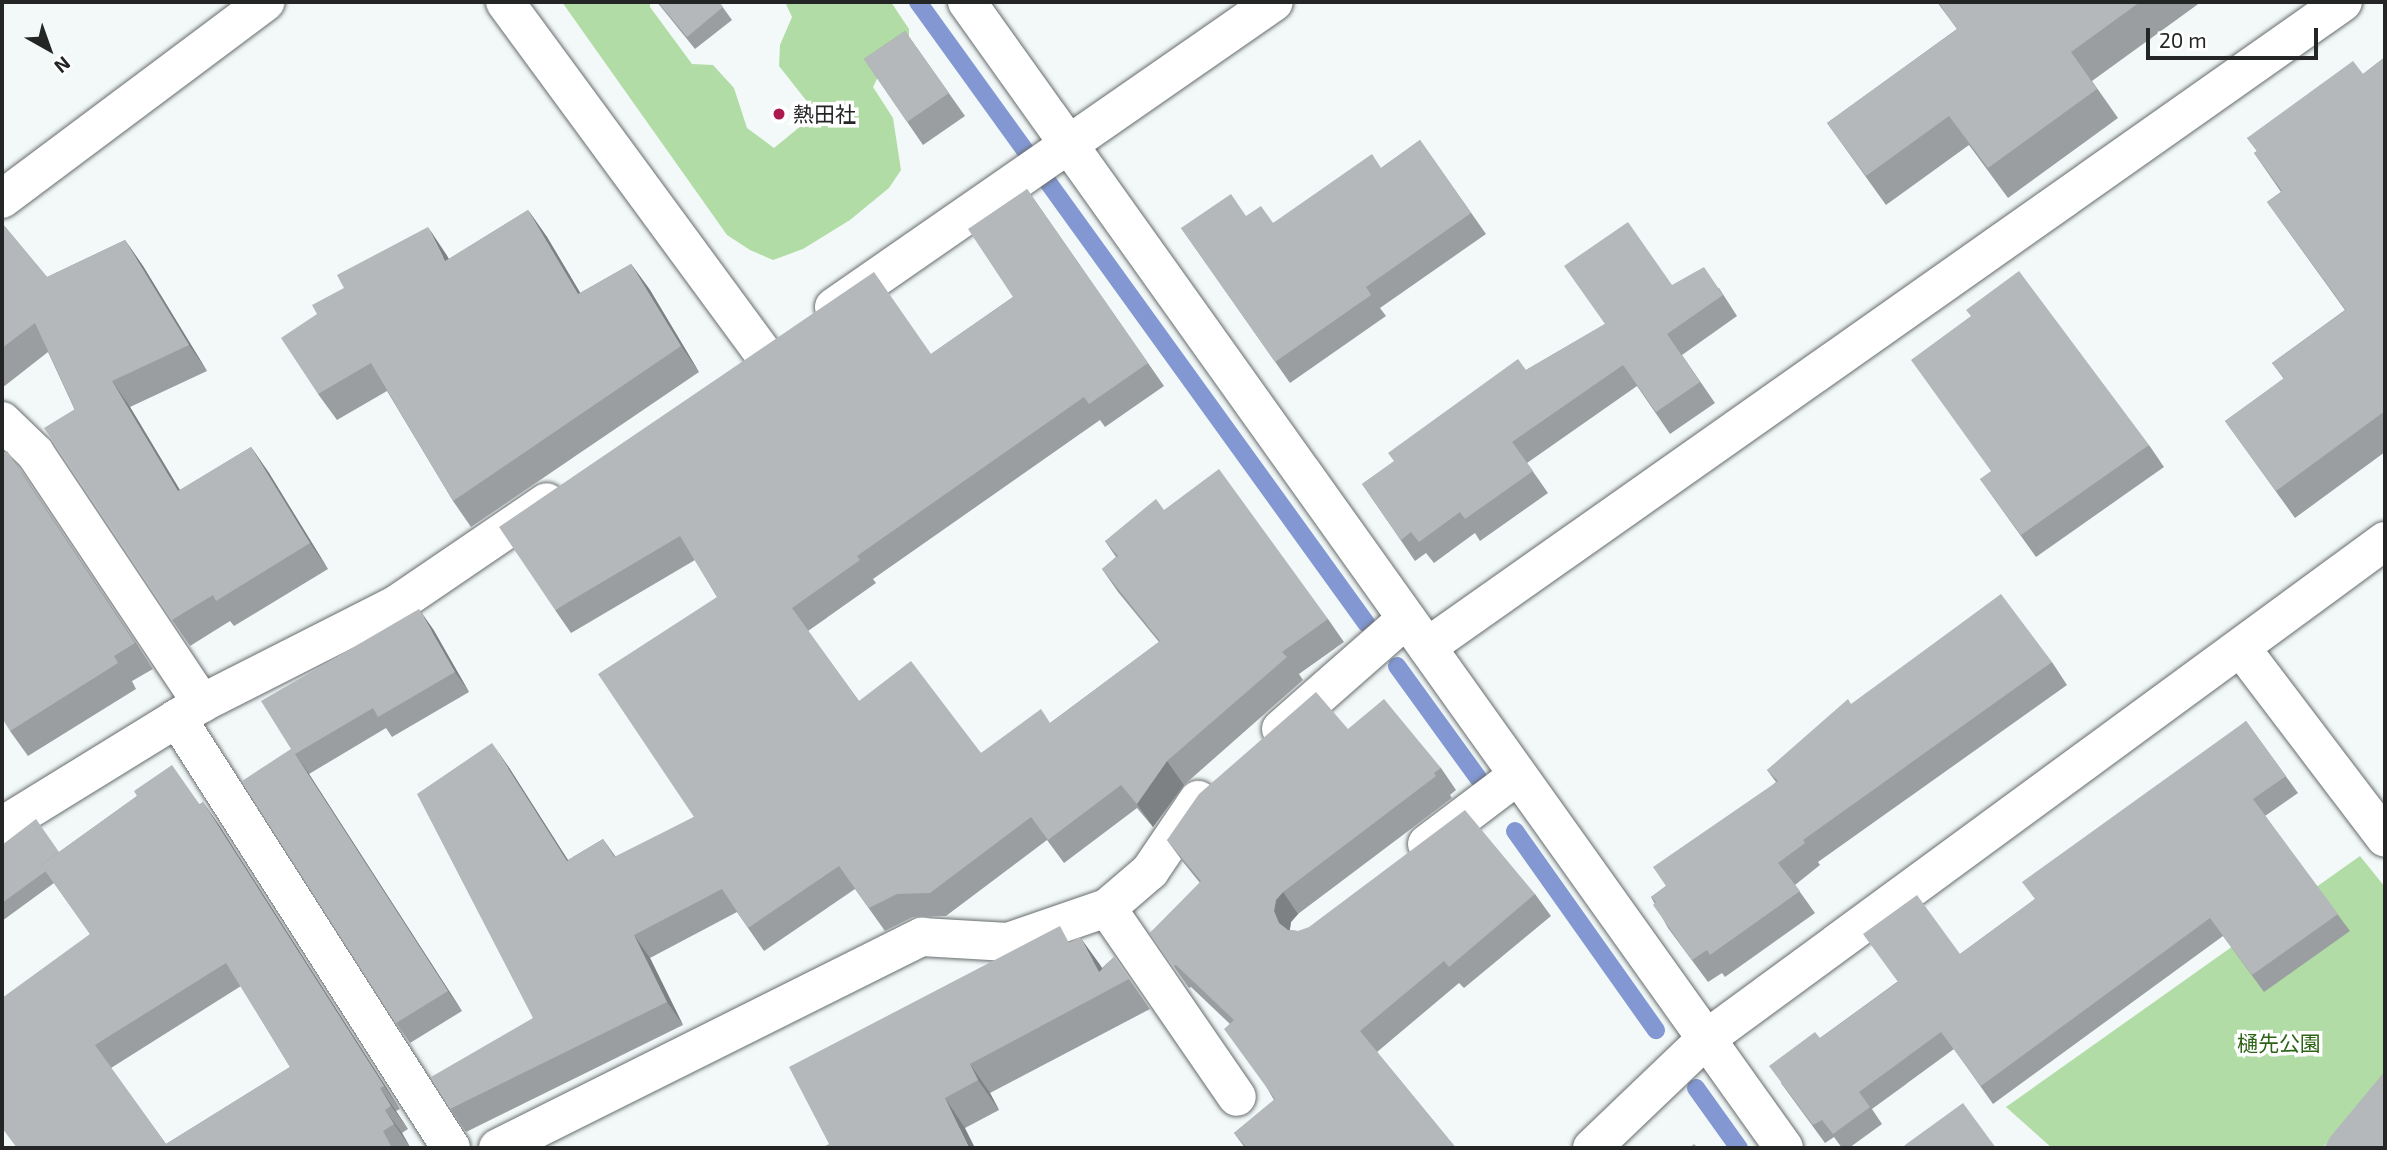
<!DOCTYPE html>
<html>
<head>
<meta charset="utf-8">
<style>
	body { margin:0 }
	#map { position:relative; width:2387px; height:1150px; overflow:hidden; background:#f3f9f9; font-family:"Exo 2","Noto Sans JP",sans-serif }
	div>[style] { position:absolute }
	.green>* { inset:0; background:#b2dca5 }
	.stream>* { height:18px; margin:-9px; padding:0 9px; transform-origin:9px; border-radius:9px; background:#8398d3 }
	.roads { filter:drop-shadow(0 0 2px #676c6d) drop-shadow(0 0 2px #676c6d) }
	.minor>* { height:38px; margin:-19px; padding:0 19px; transform-origin:19px; border-radius:19px; background:#fff }
	.wall>* { inset:0; background:#9b9ea1 }
	.shaded-wall>* { inset:0; background:#7e8183 }
	.building>* { inset:0; background:#b4b8bb }
	.dots>* { width:19px; height:19px; translate:-50% -50%; box-sizing:border-box; border:4px solid #fff; border-radius:50% }
	span { translate:-50% -50%; white-space:nowrap; text-align:center; line-height:1.15; -webkit-text-stroke:7px #fff; paint-order:stroke }
	.poi-label { font-size:21px; color:#242626 }
	.left { translate:0 -50%; text-align:left }
	.park-label { font-size:21px; color:#2d6317 }
	.frame { position:absolute; inset:0; border:4px solid #242626; pointer-events:none }
	.north { position:absolute; left:14px; top:14px; width:70px; height:70px; -webkit-text-stroke:5px #fff; paint-order:stroke; rotate:140deg; font-size:19px; font-weight:700; line-height:28px; text-align:center; color:#242626 }
	.north::after { content:''; display:block; margin:auto; width:24px; height:32px; background:#242626; clip-path:polygon(50% 0,100% 100%,50% 72%,0 100%) }
	.scale { position:absolute; left:2146px; top:28px; width:172px; height:32px; box-sizing:border-box; border:4px solid #242626; border-top:0; padding-left:9px; font-size:21px; line-height:24px; white-space:nowrap; color:#242626; -webkit-text-stroke:5px #fff; paint-order:stroke }
</style>
</head>
<body>
<div id="map">
	<div class="green">
		<i style="clip-path:polygon(562px 2px,650px 2px,650px 7px,692px 64px,713px 65px,734px 88px,747px 128px,774px 148px,813px 116px,809px 104px,779px 66px,780px 45px,792px 17px,785px 2px,891px 2px,909px 29px,909px 44px,881px 71px,873px 87px,893px 118px,901px 170px,889px 188px,850px 220px,803px 249px,773px 260px,750px 250px,727px 235px)"></i>
		<i style="clip-path:polygon(2360px 856px,2385px 887px,2385px 1088px,2322px 1148px,2052px 1148px,2006px 1107px)"></i>
	</div>
	<div class="stream">
		<i style="left:918px;top:2px;width:766px;rotate:54.19deg"></i>
		<i style="left:1397px;top:666px;width:138px;rotate:54.1deg"></i>
		<i style="left:1515px;top:831px;width:244px;rotate:54.7deg"></i>
		<i style="left:1696px;top:1088px;width:74px;rotate:54.4deg"></i>
	</div>
	<div class="roads">
		<div class="minor">
			<i style="left:505px;top:2px;width:438px;rotate:53.7deg"></i>
			<i style="left:967px;top:2px;width:1407px;rotate:54.51deg"></i>
			<i style="left:2px;top:199px;width:329px;rotate:-36.8deg"></i>
			<i style="left:834px;top:307px;width:535px;rotate:-34.73deg"></i>
			<i style="left:2px;top:421px;width:46px;rotate:44.1deg"></i>
			<i style="left:35px;top:453px;width:301px;rotate:56.3deg"></i>
			<i style="left:1427px;top:647px;width:1120px;rotate:-35.15deg"></i>
			<i style="left:2241px;top:648px;width:238px;rotate:52.8deg"></i>
			<i style="left:177px;top:718px;width:510px;rotate:57.49deg"></i>
			<i style="left:1281px;top:729px;width:167px;rotate:-41.3deg"></i>
			<i style="left:2px;top:826px;width:235px;rotate:-31.6deg"></i>
			<i style="left:202px;top:703px;width:219px;rotate:-26.9deg"></i>
			<i style="left:397px;top:604px;width:181px;rotate:-34.2deg"></i>
			<i style="left:1427px;top:844px;width:113px;rotate:-37.1deg"></i>
			<i style="left:1107px;top:908px;width:229px;rotate:55.5deg"></i>
			<i style="left:498px;top:1148px;width:474px;rotate:-26.5deg"></i>
			<i style="left:922px;top:937px;width:86px;rotate:3.3deg"></i>
			<i style="left:1008px;top:942px;width:105px;rotate:-19deg"></i>
			<i style="left:1107px;top:908px;width:57px;rotate:-40.7deg"></i>
			<i style="left:1150px;top:871px;width:86px;rotate:-55.9deg"></i>
			<i style="left:1592px;top:1148px;width:158px;rotate:-43.7deg"></i>
			<i style="left:1706px;top:1039px;width:842px;rotate:-36.26deg"></i>
		</div>
	</div>
	<div class="wall">
		<i style="clip-path:polygon(657px 2px,719px 2px,732px 20px,695px 49px)"></i>
		<i style="clip-path:polygon(1937px 2px,2201px 2px,2092px 81px,2118px 118px,2008px 198px,1969px 145px,1886px 205px,1827px 123px,1957px 29px)"></i>
		<i style="clip-path:polygon(905px 31px,965px 116px,923px 145px,864px 59px)"></i>
		<i style="clip-path:polygon(2385px 57px,2385px 452px,2295px 518px,2225px 421px,2284px 379px,2272px 363px,2345px 310px,2267px 202px,2281px 192px,2254px 153px,2257px 151px,2247px 138px,2363px 74px)"></i>
		<i style="clip-path:polygon(1420px 140px,1486px 234px,1380px 308px,1386px 316px,1290px 383px,1181px 228px,1246px 216px,1273px 223px,1381px 168px)"></i>
		<i style="clip-path:polygon(1027px 189px,1164px 386px,1105px 427px,1100px 420px,873px 579px,876px 583px,808px 631px,859px 701px,981px 753px,1050px 723px,1159px 642px,1118px 592px,1102px 569px,1116px 557px,1105px 541px,1164px 510px,1328px 619px,1344px 642px,1299px 674px,1303px 680px,1184px 785px,1153px 827px,1137px 808px,1064px 863px,1047px 840px,946px 916px,913px 917px,885px 931px,855px 889px,764px 951px,737px 912px,650px 958px,683px 1025px,466px 1132px,450px 1109px,533px 1018px,508px 766px,568px 860px,603px 839px,616px 857px,694px 817px,717px 597px,695px 560px,571px 633px,555px 610px,931px 354px,1013px 297px)"></i>
		<i style="clip-path:polygon(528px 210px,547px 237px,580px 293px,631px 264px,650px 290px,699px 372px,471px 527px,453px 501px,387px 391px,337px 420px,318px 394px,446px 254px,449px 259px)"></i>
		<i style="clip-path:polygon(2px 223px,47px 277px,125px 240px,143px 266px,207px 371px,130px 407px,180px 490px,251px 447px,269px 473px,328px 569px,234px 626px,230px 621px,190px 646px,172px 620px,48px 352px,2px 388px)"></i>
		<i style="clip-path:polygon(1672px 285px,1719px 288px,1737px 316px,1682px 355px,1715px 403px,1670px 434px,1637px 386px,1527px 463px,1548px 493px,1480px 541px,1475px 533px,1434px 563px,1426px 553px,1415px 561px,1362px 484px,1526px 370px)"></i>
		<i style="clip-path:polygon(2149px 445px,2164px 467px,2036px 557px,1980px 479px)"></i>
		<i style="clip-path:polygon(7px 451px,153px 669px,132px 681px,136px 689px,28px 756px,10px 731px)"></i>
		<i style="clip-path:polygon(433px 629px,469px 692px,392px 737px,386px 728px,309px 774px,462px 1011px,410px 1043px,396px 1023px,291px 749px)"></i>
		<i style="clip-path:polygon(2052px 662px,2067px 685px,1818px 862px,1820px 865px,1795px 885px,1815px 913px,1725px 977px,1722px 973px,1708px 982px,1668px 928px,1651px 897px,1666px 886px,1776px 782px,1767px 770px,1851px 704px)"></i>
		<i style="clip-path:polygon(2246px 721px,2298px 793px,2265px 816px,2350px 931px,2264px 992px,2223px 936px,1993px 1104px,1954px 1049px,1872px 1109px,1882px 1124px,1849px 1148px,1842px 1148px,1834px 1137px,1825px 1143px,1781px 1083px,1820px 1038px,1897px 982px,1960px 954px,2035px 899px)"></i>
		<i style="clip-path:polygon(1348px 729px,1441px 768px,1456px 790px,1450px 795px,1452px 798px,1298px 914px,1291px 922px,1290px 930px,1298px 931px,1535px 894px,1551px 916px,1464px 988px,1459px 983px,1377px 1052px,1456px 1148px,1245px 1148px,1234px 1133px,1274px 1100px,1230px 1024px,1191px 987px,1189px 988px,1150px 933px,1200px 883px,1183px 862px,1167px 840px)"></i>
		<i style="clip-path:polygon(evenodd,137px 796px,200px 804px,203px 802px,219px 825px,400px 1109px,396px 1111px,408px 1129px,402px 1133px,410px 1147px,408px 1148px,16px 1148px,90px 934px,54px 883px,2px 921px,2px 845px,59px 852px,137px 796px,241px 986px,290px 1067px,166px 1144px,111px 1068px,241px 986px)"></i>
		<i style="clip-path:polygon(1071px 942px,1102px 968px,1114px 957px,1150px 1009px,990px 1093px,999px 1110px,965px 1128px,829px 1144px)"></i>
	</div>
	<div class="shaded-wall">
		<i style="clip-path:polygon(528px 210px,547px 237px,597px 321px,578px 294px)"></i>
		<i style="clip-path:polygon(428px 227px,446px 254px,464px 288px,445px 261px)"></i>
		<i style="clip-path:polygon(125px 240px,143px 266px,207px 371px,189px 345px)"></i>
		<i style="clip-path:polygon(631px 264px,650px 290px,699px 372px,681px 346px)"></i>
		<i style="clip-path:polygon(112px 381px,130px 407px,196px 517px,178px 491px)"></i>
		<i style="clip-path:polygon(251px 447px,269px 473px,328px 569px,310px 543px)"></i>
		<i style="clip-path:polygon(7px 451px,25px 477px,153px 669px,135px 643px)"></i>
		<i style="clip-path:polygon(419px 609px,433px 629px,469px 692px,455px 672px)"></i>
		<i style="clip-path:polygon(492px 743px,508px 766px,583px 884px,567px 861px)"></i>
		<i style="clip-path:polygon(295px 754px,309px 774px,462px 1011px,448px 991px)"></i>
		<i style="clip-path:polygon(1167px 761px,1184px 785px,1153px 827px,1137px 804px)"></i>
		<i style="clip-path:polygon(203px 802px,219px 825px,400px 1109px,384px 1086px)"></i>
		<i style="clip-path:polygon(1283px 892px,1298px 914px,1291px 922px,1289px 933px,1279px 923px,1274px 911px,1276px 900px)"></i>
		<i style="clip-path:polygon(634px 935px,650px 958px,683px 1025px,667px 1002px)"></i>
		<i style="clip-path:polygon(1080px 937px,1101px 966px,1112px 988px,1099px 972px)"></i>
		<i style="clip-path:polygon(970px 1064px,990px 1093px,999px 1110px,978px 1080px)"></i>
		<i style="clip-path:polygon(380px 1088px,396px 1111px,408px 1129px,391px 1106px)"></i>
		<i style="clip-path:polygon(945px 1098px,965px 1128px,975px 1148px,969px 1148px)"></i>
		<i style="clip-path:polygon(385px 1110px,402px 1133px,410px 1147px,394px 1124px)"></i>
	</div>
	<div class="building">
		<i style="clip-path:polygon(658px 2px,719px 2px,723px 7px,687px 37px)"></i>
		<i style="clip-path:polygon(1938px 2px,2140px 2px,2071px 52px,2097px 89px,1988px 168px,1949px 116px,1866px 176px,1827px 123px,1957px 29px)"></i>
		<i style="clip-path:polygon(905px 31px,949px 93px,907px 122px,864px 59px)"></i>
		<i style="clip-path:polygon(2385px 57px,2385px 411px,2276px 491px,2225px 421px,2284px 378px,2272px 363px,2346px 310px,2267px 202px,2282px 191px,2254px 153px,2257px 151px,2247px 138px,2353px 61px,2363px 74px)"></i>
		<i style="clip-path:polygon(1420px 140px,1471px 213px,1366px 287px,1371px 295px,1275px 362px,1181px 228px,1231px 194px,1246px 216px,1261px 206px,1273px 223px,1372px 154px,1381px 168px)"></i>
		<i style="clip-path:polygon(1027px 189px,1148px 363px,1089px 404px,1084px 397px,857px 556px,860px 560px,792px 608px,859px 701px,911px 661px,981px 753px,1041px 709px,1050px 723px,1160px 641px,1102px 569px,1118px 556px,1105px 541px,1156px 499px,1164px 510px,1219px 469px,1328px 619px,1282px 652px,1287px 657px,1167px 761px,1137px 804px,1121px 785px,1048px 840px,1031px 817px,930px 893px,897px 894px,869px 908px,839px 866px,748px 928px,722px 889px,634px 935px,667px 1002px,450px 1109px,431px 1077px,533px 1018px,417px 794px,492px 743px,567px 861px,603px 839px,614px 857px,694px 817px,598px 674px,717px 597px,680px 536px,555px 610px,499px 527px,874px 272px,931px 354px,1013px 297px,968px 229px)"></i>
		<i style="clip-path:polygon(528px 210px,578px 294px,631px 264px,681px 346px,453px 501px,371px 363px,318px 394px,281px 338px,317px 314px,312px 305px,344px 288px,337px 275px,428px 227px,445px 261px)"></i>
		<i style="clip-path:polygon(1628px 222px,1672px 285px,1704px 267px,1723px 295px,1667px 334px,1700px 382px,1656px 412px,1623px 365px,1512px 442px,1533px 471px,1465px 519px,1460px 512px,1419px 542px,1411px 532px,1401px 540px,1362px 484px,1394px 461px,1388px 453px,1518px 359px,1526px 370px,1605px 324px,1564px 266px)"></i>
		<i style="clip-path:polygon(2px 223px,47px 277px,125px 240px,189px 345px,112px 381px,178px 491px,251px 447px,310px 543px,216px 601px,213px 595px,172px 620px,44px 428px,75px 409px,35px 323px,2px 348px)"></i>
		<i style="clip-path:polygon(2019px 271px,2149px 445px,2021px 535px,1980px 479px,1991px 471px,1911px 360px,1971px 316px,1966px 310px)"></i>
		<i style="clip-path:polygon(7px 451px,135px 643px,114px 656px,118px 663px,10px 731px,2px 718px,2px 455px)"></i>
		<i style="clip-path:polygon(2001px 594px,2052px 662px,1803px 840px,1805px 843px,1778px 863px,1800px 891px,1710px 955px,1707px 950px,1692px 960px,1653px 905px,1656px 902px,1651px 897px,1666px 886px,1653px 867px,1778px 781px,1767px 770px,1848px 699px,1851px 704px)"></i>
		<i style="clip-path:polygon(419px 609px,455px 672px,378px 717px,373px 708px,295px 754px,448px 991px,396px 1023px,242px 781px,291px 749px,261px 701px)"></i>
		<i style="clip-path:polygon(1316px 692px,1348px 729px,1384px 699px,1441px 768px,1434px 773px,1436px 776px,1283px 892px,1276px 900px,1274px 911px,1279px 923px,1288px 930px,1298px 931px,1309px 927px,1465px 810px,1535px 894px,1449px 967px,1444px 961px,1360px 1031px,1456px 1148px,1247px 1148px,1234px 1133px,1275px 1099px,1224px 1029px,1234px 1020px,1176px 965px,1173px 966px,1150px 933px,1201px 881px,1167px 840px,1199px 794px)"></i>
		<i style="clip-path:polygon(2246px 721px,2286px 776px,2253px 799px,2338px 914px,2252px 975px,2210px 918px,1981px 1086px,1941px 1032px,1859px 1092px,1870px 1107px,1833px 1134px,1822px 1120px,1813px 1125px,1769px 1066px,1815px 1032px,1820px 1038px,1898px 982px,1863px 934px,1917px 895px,1960px 954px,2035px 899px,2022px 882px)"></i>
		<i style="clip-path:polygon(evenodd,172px 765px,200px 805px,203px 802px,384px 1086px,380px 1088px,391px 1106px,385px 1110px,394px 1124px,383px 1131px,392px 1148px,17px 1148px,2px 1128px,2px 998px,90px 934px,41px 865px,137px 796px,134px 791px,172px 765px,226px 963px,290px 1067px,166px 1144px,95px 1045px,226px 963px)"></i>
		<i style="clip-path:polygon(36px 819px,59px 852px,41px 865px,46px 871px,2px 903px,2px 845px)"></i>
		<i style="clip-path:polygon(1060px 926px,1069px 943px,1080px 937px,1099px 972px,1114px 957px,1129px 979px,970px 1064px,978px 1080px,945px 1098px,969px 1148px,821px 1148px,829px 1144px,789px 1067px)"></i>
		<i style="clip-path:polygon(2385px 1071px,2385px 1148px,2324px 1148px,2331px 1136px)"></i>
		<i style="clip-path:polygon(1963px 1103px,1996px 1148px,1901px 1148px)"></i>
		<i style="clip-path:polygon(1694px 1144px,1698px 1148px,1689px 1148px)"></i>
	</div>
	<div class="dots">
		<i style="left:779px;top:114px;background:#ac1a4e"></i>
	</div>
	<div class="poi-label">
		<span class="left" style="left:793px;top:114px">熱田社</span>
	</div>
	<div class="park-label">
		<span style="left:2279px;top:1043px">樋先公園</span>
	</div>
	<div class="frame"></div>
	<div class="north">N</div>
	<div class="scale">20 m</div>
</div>
</body>
</html>
